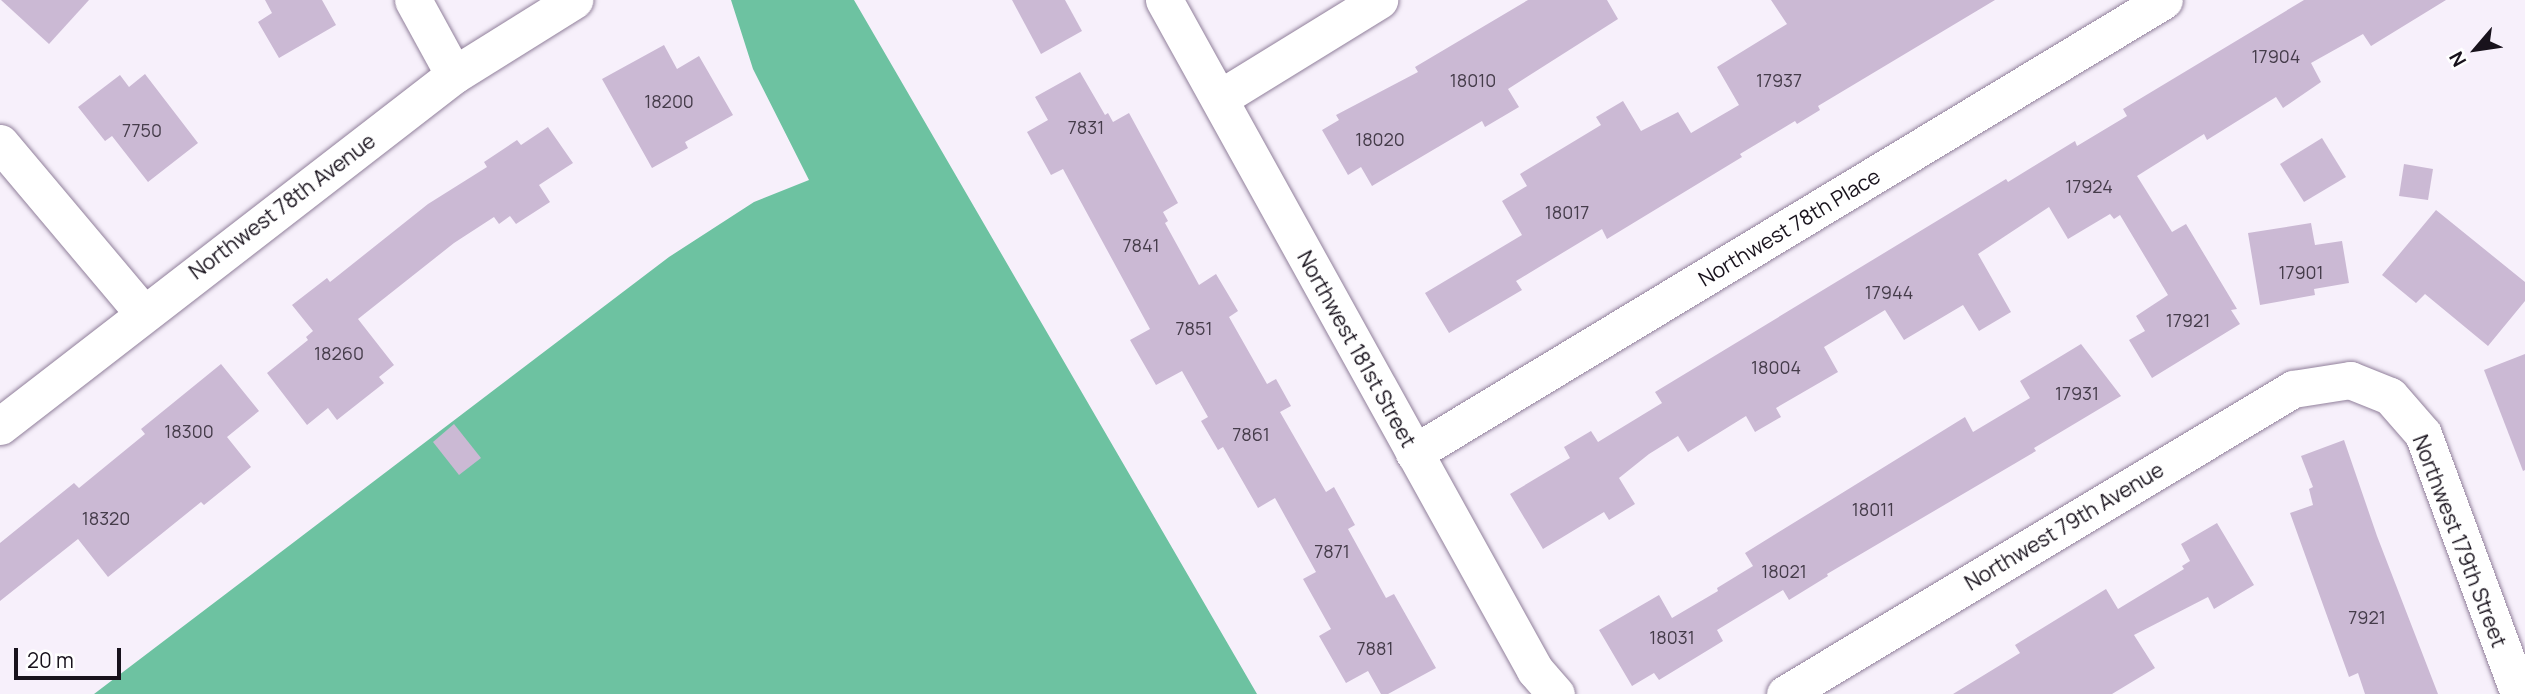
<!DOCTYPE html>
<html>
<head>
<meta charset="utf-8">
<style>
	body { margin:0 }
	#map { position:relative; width:2525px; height:694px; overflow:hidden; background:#f7f0fb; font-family:Manrope,sans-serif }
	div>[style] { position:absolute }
	.water>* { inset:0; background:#6dc2a1 }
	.building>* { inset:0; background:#cbb9d4 }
	.roads { filter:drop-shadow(0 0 2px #91809b) drop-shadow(0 0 2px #91809b) }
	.minor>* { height:37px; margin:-18.5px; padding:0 18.5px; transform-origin:18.5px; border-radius:18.5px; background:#fff }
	span { translate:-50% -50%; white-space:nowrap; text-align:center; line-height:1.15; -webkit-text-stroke:7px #fff; paint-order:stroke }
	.number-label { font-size:18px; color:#453c4a }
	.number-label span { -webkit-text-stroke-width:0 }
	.street-label { font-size:21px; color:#18121c }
	.north { position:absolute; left:2441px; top:14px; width:70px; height:70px; -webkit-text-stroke:5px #fff; paint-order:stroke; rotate:241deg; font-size:19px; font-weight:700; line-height:28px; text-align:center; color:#18121c }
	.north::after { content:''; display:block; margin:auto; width:24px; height:32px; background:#18121c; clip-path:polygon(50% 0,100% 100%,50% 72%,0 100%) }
	.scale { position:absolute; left:14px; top:648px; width:107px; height:32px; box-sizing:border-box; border:4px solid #18121c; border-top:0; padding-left:9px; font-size:21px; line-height:24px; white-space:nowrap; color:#18121c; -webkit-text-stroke:5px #fff; paint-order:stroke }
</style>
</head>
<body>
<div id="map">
	<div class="water">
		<i style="clip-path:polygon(731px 0,854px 0,1257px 694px,94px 694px,669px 257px,754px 202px,809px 180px,753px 69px)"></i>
	</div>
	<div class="building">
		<i style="clip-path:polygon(1px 0,89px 0,49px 44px)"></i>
		<i style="clip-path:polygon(265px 0,322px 0,336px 25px,279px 58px,258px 22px,272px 13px)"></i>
		<i style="clip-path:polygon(1012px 0,1065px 0,1082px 31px,1041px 54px)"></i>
		<i style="clip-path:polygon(1528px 0,1607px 0,1618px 19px,1508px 89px,1519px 107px,1485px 127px,1482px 121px,1372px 186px,1361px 167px,1348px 175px,1322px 130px,1339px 120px,1336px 115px,1418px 72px,1415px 67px)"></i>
		<i style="clip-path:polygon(1771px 0,1995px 0,1818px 106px,1820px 110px,1797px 124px,1795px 121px,1740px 154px,1742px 157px,1607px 239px,1602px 229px,1516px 281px,1522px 290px,1449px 333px,1425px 293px,1522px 235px,1502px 201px,1527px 186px,1520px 174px,1601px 125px,1596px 117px,1623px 101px,1641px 131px,1678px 112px,1691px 133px,1739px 105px,1717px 67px,1787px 24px)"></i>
		<i style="clip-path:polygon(2304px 0,2446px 0,2371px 46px,2363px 34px,2311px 63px,2321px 82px,2283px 108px,2276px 97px,2207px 140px,2204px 134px,2137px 176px,2172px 232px,2186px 224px,2237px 309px,2231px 310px,2240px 324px,2152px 378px,2129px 340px,2145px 331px,2136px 316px,2168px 295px,2120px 215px,2114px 219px,2110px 214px,2068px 239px,2049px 207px,1978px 254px,2011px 312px,1979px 331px,1963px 305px,1904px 340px,1885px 310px,1824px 347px,1838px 372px,1776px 408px,1781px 417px,1755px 432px,1746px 416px,1688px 452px,1678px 436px,1649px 454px,1619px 478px,1635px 504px,1609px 520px,1604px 512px,1543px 549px,1510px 494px,1570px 458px,1564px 447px,1591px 431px,1598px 442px,1662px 403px,1655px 392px,2006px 179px,2008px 182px,2075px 141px,2077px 146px,2127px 116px,2123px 109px)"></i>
		<i style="clip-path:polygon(664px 45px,677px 69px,699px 56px,733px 115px,685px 142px,688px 148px,652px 168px,602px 79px)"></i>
		<i style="clip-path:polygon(1080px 72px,1105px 115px,1108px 113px,1113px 122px,1129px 113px,1178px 203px,1163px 212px,1168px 221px,1165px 223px,1199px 285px,1216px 274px,1238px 311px,1229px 317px,1267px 384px,1276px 379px,1291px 406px,1280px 412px,1326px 492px,1334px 487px,1355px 525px,1348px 529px,1386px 598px,1394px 594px,1436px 668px,1388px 694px,1381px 694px,1368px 671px,1346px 683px,1319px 636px,1331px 629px,1303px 579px,1316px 572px,1275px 498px,1258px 508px,1223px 447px,1218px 450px,1201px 421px,1208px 417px,1182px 371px,1156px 385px,1130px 340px,1150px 329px,1063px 169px,1051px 175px,1027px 132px,1048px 120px,1035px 97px)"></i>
		<i style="clip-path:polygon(145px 74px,198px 143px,148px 182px,112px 136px,105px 141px,78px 107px,120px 75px,129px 87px)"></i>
		<i style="clip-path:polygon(548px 127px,573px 163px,539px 185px,550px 202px,516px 224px,510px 216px,499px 224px,494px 217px,454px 243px,358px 319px,394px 365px,379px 377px,384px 383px,337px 420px,328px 408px,307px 425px,267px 373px,308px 340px,306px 337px,313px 331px,292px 305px,327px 278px,330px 282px,428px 204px,487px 167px,484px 162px,517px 140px,521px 145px)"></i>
		<i style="clip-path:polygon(2322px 138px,2346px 177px,2304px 202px,2280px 164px)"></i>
		<i style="clip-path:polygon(2404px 164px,2433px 169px,2428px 200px,2399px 196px)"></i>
		<i style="clip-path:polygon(2436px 210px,2525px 282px,2525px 301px,2488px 346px,2425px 294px,2416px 303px,2382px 275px)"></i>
		<i style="clip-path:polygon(2311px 223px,2315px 245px,2342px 241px,2349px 283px,2314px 289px,2315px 295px,2260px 305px,2248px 233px)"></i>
		<i style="clip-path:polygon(2081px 344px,2121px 396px,2034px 448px,2036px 451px,1827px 574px,1828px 576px,1789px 600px,1783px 590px,1717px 630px,1723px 641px,1659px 680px,1654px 673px,1632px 686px,1599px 630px,1659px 595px,1672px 618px,1718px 591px,1717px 588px,1753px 566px,1745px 553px,1965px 417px,1973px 432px,2030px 398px,2020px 381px)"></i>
		<i style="clip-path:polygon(2525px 354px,2525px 470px,2523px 471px,2484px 370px)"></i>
		<i style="clip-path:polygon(221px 364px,259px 411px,227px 437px,251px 467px,204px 505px,201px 502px,108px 577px,78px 539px,0 601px,0 543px,74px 483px,79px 488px,145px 434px,141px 429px)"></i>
		<i style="clip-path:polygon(454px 424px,481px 458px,459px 475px,433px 442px)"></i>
		<i style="clip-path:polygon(2344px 440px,2377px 536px,2438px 694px,2365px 694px,2358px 673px,2349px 677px,2290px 513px,2313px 505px,2309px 489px,2313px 487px,2301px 456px)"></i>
		<i style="clip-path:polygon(2217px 523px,2254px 585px,2214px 609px,2208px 597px,2134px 635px,2155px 668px,2112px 694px,1953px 694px,2020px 653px,2015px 645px,2106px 589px,2118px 609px,2184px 569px,2182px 566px,2190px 561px,2181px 544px)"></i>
	</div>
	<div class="roads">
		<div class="minor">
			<i style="left:413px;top:0;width:85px;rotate:61.3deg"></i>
			<i style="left:1164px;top:0;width:766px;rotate:61.03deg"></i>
			<i style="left:1535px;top:670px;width:32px;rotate:49deg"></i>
			<i style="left:1220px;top:98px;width:187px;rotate:-31.6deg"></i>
			<i style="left:0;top:143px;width:222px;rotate:49.9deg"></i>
			<i style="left:0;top:426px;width:574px;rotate:-37.71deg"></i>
			<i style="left:454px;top:75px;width:142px;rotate:-32deg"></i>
			<i style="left:1414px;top:453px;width:876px;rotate:-31.13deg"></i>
			<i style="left:1785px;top:694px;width:593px;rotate:-30.98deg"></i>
			<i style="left:2293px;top:389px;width:58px;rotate:-9deg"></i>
			<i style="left:2350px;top:380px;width:43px;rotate:21.8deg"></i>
			<i style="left:2390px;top:396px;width:50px;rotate:49deg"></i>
			<i style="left:2423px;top:434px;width:277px;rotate:69.7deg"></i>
		</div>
	</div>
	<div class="number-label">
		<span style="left:2276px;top:56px">17904</span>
		<span style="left:1473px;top:80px">18010</span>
		<span style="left:1779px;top:80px">17937</span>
		<span style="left:669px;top:101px">18200</span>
		<span style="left:1086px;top:127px">7831</span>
		<span style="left:142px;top:130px">7750</span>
		<span style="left:1380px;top:139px">18020</span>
		<span style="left:2089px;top:186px">17924</span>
		<span style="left:1567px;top:212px">18017</span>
		<span style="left:1141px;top:245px">7841</span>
		<span style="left:2301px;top:272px">17901</span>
		<span style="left:1889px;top:292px">17944</span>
		<span style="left:2188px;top:320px">17921</span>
		<span style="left:1194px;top:328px">7851</span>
		<span style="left:339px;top:353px">18260</span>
		<span style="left:1776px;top:367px">18004</span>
		<span style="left:2077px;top:393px">17931</span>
		<span style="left:189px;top:431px">18300</span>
		<span style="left:1251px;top:434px">7861</span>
		<span style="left:1873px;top:509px">18011</span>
		<span style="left:106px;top:518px">18320</span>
		<span style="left:1332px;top:551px">7871</span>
		<span style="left:1784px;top:571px">18021</span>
		<span style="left:2367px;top:617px">7921</span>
		<span style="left:1672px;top:637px">18031</span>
		<span style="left:1375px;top:648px">7881</span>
	</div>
	<div class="street-label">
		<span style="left:282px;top:206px;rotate:-37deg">Northwest 78th Avenue</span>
		<span style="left:1789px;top:227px;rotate:-31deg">Northwest 78th Place</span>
		<span style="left:1357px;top:349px;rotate:61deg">Northwest 181st Street</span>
		<span style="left:2064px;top:526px;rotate:-31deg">Northwest 79th Avenue</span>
		<span style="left:2460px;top:541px;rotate:69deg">Northwest 179th Street</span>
	</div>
	<div class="north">N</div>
	<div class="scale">20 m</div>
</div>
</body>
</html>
